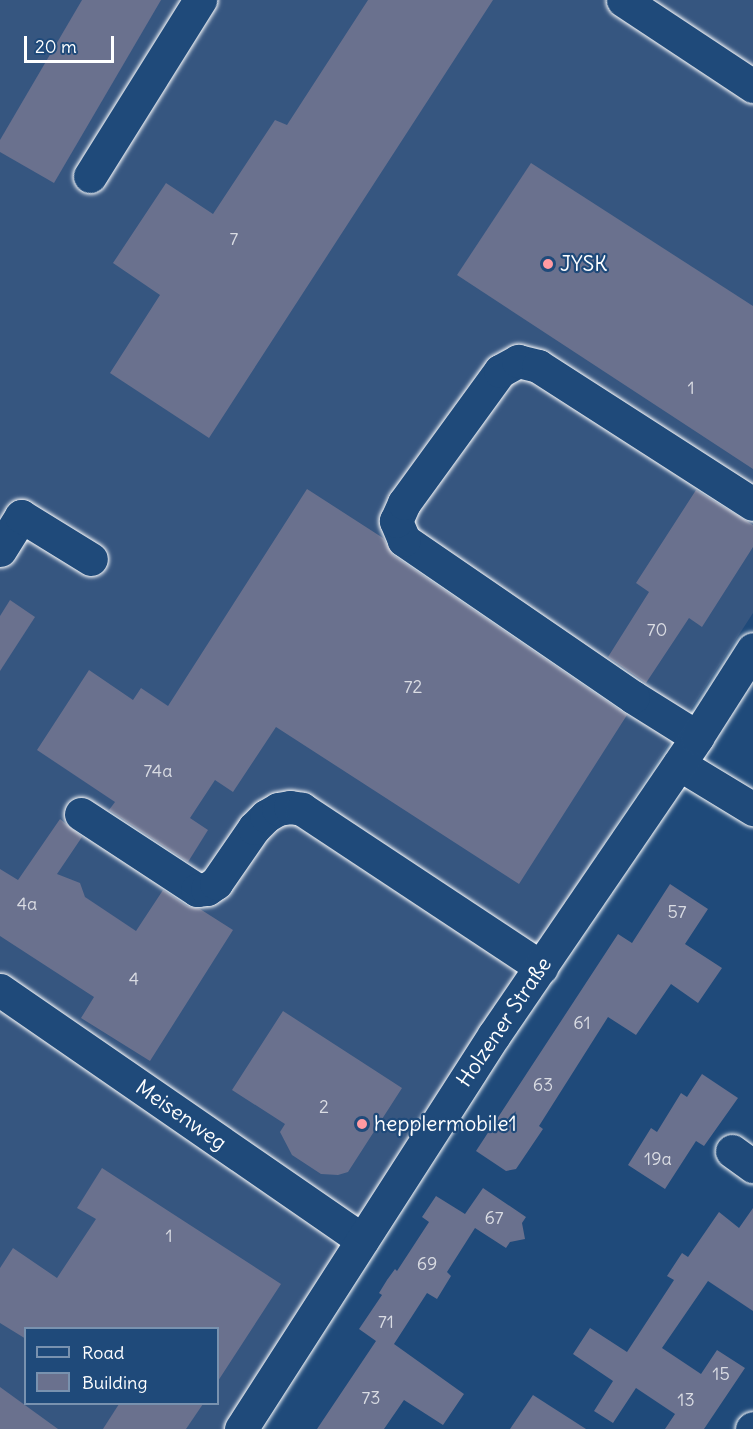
<!DOCTYPE html>
<html>
<head>
<meta charset="utf-8">
<style>
	body { margin:0 }
	#map { position:relative; width:753px; height:1429px; overflow:hidden; background:#1f4a7a; font-family:Delius,sans-serif }
	div>[style] { position:absolute }
	.built>* { inset:0; background:#365680 }
	.building>* { inset:0; background:#6a718e }
	.roads { filter:drop-shadow(0 0 2px #fff) drop-shadow(0 0 2px #fff) }
	.minor>* { height:33px; margin:-16.5px; padding:0 16.5px; transform-origin:16.5px; border-radius:16.5px; background:#1f4a7a }
	.dots>* { width:16px; height:16px; translate:-50% -50%; box-sizing:border-box; border:3px solid #1f4a7a; border-radius:50% }
	span { translate:-50% -50%; white-space:nowrap; text-align:center; line-height:1.15; -webkit-text-stroke:4.5px #1f4a7a; paint-order:stroke }
	.number-label { font-size:18px; color:#dadce3 }
	.number-label span { -webkit-text-stroke-width:0 }
	.poi-label { font-size:21px; color:#fff }
	.left { translate:0 -50%; text-align:left }
	.street-label { font-size:21px; color:#fff }
	.legend { position:absolute; left:24px; top:1327px; width:195px; height:78px; box-sizing:border-box; background:#1f4a7a; border:2px solid #7992af; margin:0; padding:8px 10px; list-style:none; font-size:18px; color:#fff }
	.legend li { display:flex; align-items:center; gap:12px; height:30px }
	.legend b { width:30px; border:2px solid #7992af }
	.scale { position:absolute; left:24px; top:36px; width:90px; height:27px; box-sizing:border-box; border:3px solid #fff; border-top:0; padding-left:8px; font-size:18px; line-height:21px; white-space:nowrap; color:#fff; -webkit-text-stroke:4px #1f4a7a; paint-order:stroke }
</style>
</head>
<body>
<div id="map">
	<div class="built">
		<i style="clip-path:polygon(evenodd,0 0,753px 0,753px 613px,226px 1429px,0 1429px,0 0,26px 1328px,218px 1328px,218px 1404px,26px 1404px,26px 1328px)"></i>
	</div>
	<div class="building">
		<i style="clip-path:polygon(82px 0,161px 0,54px 183px,0 152px,0 140px)"></i>
		<i style="clip-path:polygon(368px 0,493px 0,209px 438px,110px 373px,160px 295px,113px 263px,166px 183px,213px 214px,275px 120px,287px 125px)"></i>
		<i style="clip-path:polygon(531px 163px,753px 306px,753px 469px,457px 275px)"></i>
		<i style="clip-path:polygon(307px 489px,383px 538px,393px 555px,627px 715px,519px 884px,276px 727px,233px 792px,215px 780px,190px 818px,208px 830px,188px 862px,109px 810px,115px 802px,37px 750px,89px 670px,133px 700px,141px 688px,168px 706px)"></i>
		<i style="clip-path:polygon(696px 490px,753px 525px,753px 547px,702px 627px,689px 618px,646px 683px,608px 657px,649px 592px,636px 583px)"></i>
		<i style="clip-path:polygon(10px 600px,35px 617px,0 671px,0 616px)"></i>
		<i style="clip-path:polygon(60px 819px,82px 837px,57px 874px,80px 883px,85px 897px,136px 931px,163px 890px,187px 906px,200px 909px,233px 930px,150px 1061px,81px 1018px,94px 997px,0 936px,0 869px,18px 880px)"></i>
		<i style="clip-path:polygon(670px 884px,708px 909px,685px 944px,722px 968px,698px 1003px,671px 984px,636px 1035px,608px 1017px,539px 1126px,543px 1129px,516px 1169px,506px 1171px,476px 1151px,618px 934px,632px 943px)"></i>
		<i style="clip-path:polygon(283px 1011px,402px 1088px,348px 1172px,338px 1175px,321px 1174px,292px 1155px,280px 1132px,285px 1124px,232px 1090px)"></i>
		<i style="clip-path:polygon(702px 1074px,738px 1098px,704px 1146px,696px 1141px,665px 1189px,628px 1165px,651px 1128px,657px 1132px,681px 1093px,687px 1097px)"></i>
		<i style="clip-path:polygon(102px 1168px,281px 1284px,218px 1381px,218px 1329px,26px 1329px,26px 1339px,0 1323px,0 1268px,13px 1248px,57px 1278px,96px 1219px,77px 1208px)"></i>
		<i style="clip-path:polygon(483px 1188px,526px 1217px,522px 1223px,525px 1239px,510px 1242px,506px 1248px,475px 1228px,447px 1272px,451px 1276px,437px 1299px,427px 1293px,394px 1344px,464px 1394px,443px 1425px,404px 1400px,384px 1429px,317px 1429px,376px 1341px,359px 1329px,382px 1295px,379px 1293px,387px 1280px,395px 1269px,397px 1271px,429px 1222px,422px 1217px,436px 1196px,465px 1214px)"></i>
		<i style="clip-path:polygon(753px 1208px,753px 1311px,708px 1281px,662px 1348px,701px 1374px,717px 1350px,745px 1368px,704px 1429px,665px 1429px,675px 1414px,636px 1388px,613px 1423px,594px 1411px,613px 1381px,573px 1354px,590px 1328px,627px 1352px,674px 1280px,667px 1276px,682px 1253px,688px 1257px,719px 1212px,739px 1228px)"></i>
		<i style="clip-path:polygon(0 1387px,58px 1429px,0 1429px)"></i>
		<i style="clip-path:polygon(533px 1395px,586px 1429px,510px 1429px)"></i>
		<i style="clip-path:polygon(119px 1404px,203px 1404px,186px 1429px,103px 1429px)"></i>
	</div>
	<div class="roads">
		<div class="minor">
			<i style="left:623px;top:0;width:156px;rotate:33.5deg"></i>
			<i style="left:90px;top:176px;width:208px;rotate:-58deg"></i>
			<i style="left:0;top:550px;width:40px;rotate:-58deg"></i>
			<i style="left:21px;top:516px;width:82px;rotate:31.6deg"></i>
			<i style="left:697px;top:737px;width:75px;rotate:-148deg"></i>
			<i style="left:633px;top:697px;width:278px;rotate:-145.6deg"></i>
			<i style="left:404px;top:540px;width:21px;rotate:-113deg"></i>
			<i style="left:396px;top:521px;width:20px;rotate:-66deg"></i>
			<i style="left:404px;top:503px;width:163px;rotate:-54deg"></i>
			<i style="left:500px;top:371px;width:21px;rotate:-29deg"></i>
			<i style="left:518px;top:361px;width:21px;rotate:14deg"></i>
			<i style="left:538px;top:366px;width:255px;rotate:32.7deg"></i>
			<i style="left:679px;top:764px;width:87px;rotate:31.3deg"></i>
			<i style="left:81px;top:814px;width:139px;rotate:33.2deg"></i>
			<i style="left:197px;top:890px;width:10px;rotate:-6deg"></i>
			<i style="left:207px;top:889px;width:11px;rotate:-34deg"></i>
			<i style="left:216px;top:883px;width:67px;rotate:-55.4deg"></i>
			<i style="left:254px;top:828px;width:17px;rotate:-45deg"></i>
			<i style="left:266px;top:816px;width:14px;rotate:-30deg"></i>
			<i style="left:278px;top:809px;width:12px;rotate:-9deg"></i>
			<i style="left:290px;top:807px;width:12px;rotate:9deg"></i>
			<i style="left:302px;top:809px;width:287px;rotate:33.5deg"></i>
			<i style="left:0;top:990px;width:440px;rotate:34.6deg"></i>
			<i style="left:732px;top:1151px;width:26px;rotate:36deg"></i>
			<i style="left:241px;top:1429px;width:468px;rotate:-57.3deg"></i>
			<i style="left:494px;top:1035px;width:361px;rotate:-55.7deg"></i>
			<i style="left:697px;top:737px;width:104px;rotate:-57.5deg"></i>
			<i style="left:752px;top:1429px;width:1px;rotate:-45deg"></i>
		</div>
	</div>
	<div class="dots">
		<i style="left:548px;top:264px;background:#ff9aa2"></i>
		<i style="left:362px;top:1124px;background:#ff9aa2"></i>
	</div>
	<div class="number-label">
		<span style="left:234px;top:239px">7</span>
		<span style="left:691px;top:388px">1</span>
		<span style="left:657px;top:630px">70</span>
		<span style="left:413px;top:687px">72</span>
		<span style="left:158px;top:771px">74a</span>
		<span style="left:27px;top:904px">4a</span>
		<span style="left:677px;top:912px">57</span>
		<span style="left:134px;top:979px">4</span>
		<span style="left:582px;top:1023px">61</span>
		<span style="left:543px;top:1085px">63</span>
		<span style="left:324px;top:1107px">2</span>
		<span style="left:658px;top:1159px">19a</span>
		<span style="left:494px;top:1218px">67</span>
		<span style="left:169px;top:1236px">1</span>
		<span style="left:427px;top:1264px">69</span>
		<span style="left:386px;top:1322px">71</span>
		<span style="left:721px;top:1374px">15</span>
		<span style="left:371px;top:1398px">73</span>
		<span style="left:686px;top:1400px">13</span>
	</div>
	<div class="poi-label">
		<span class="left" style="left:560px;top:264px">JYSK</span>
		<span class="left" style="left:374px;top:1124px">hepplermobile1</span>
	</div>
	<div class="street-label">
		<span style="left:504px;top:1022px;rotate:-56deg">Holzener Straße</span>
		<span style="left:181px;top:1115px;rotate:35deg">Meisenweg</span>
	</div>
	<ul class="legend">
	<li><b style="height:8px;background:#1f4a7a"></b>Road</li>
	<li><b style="height:16px;background:#6a718e"></b>Building</li>
	</ul>
	<div class="scale">20 m</div>
</div>
</body>
</html>
